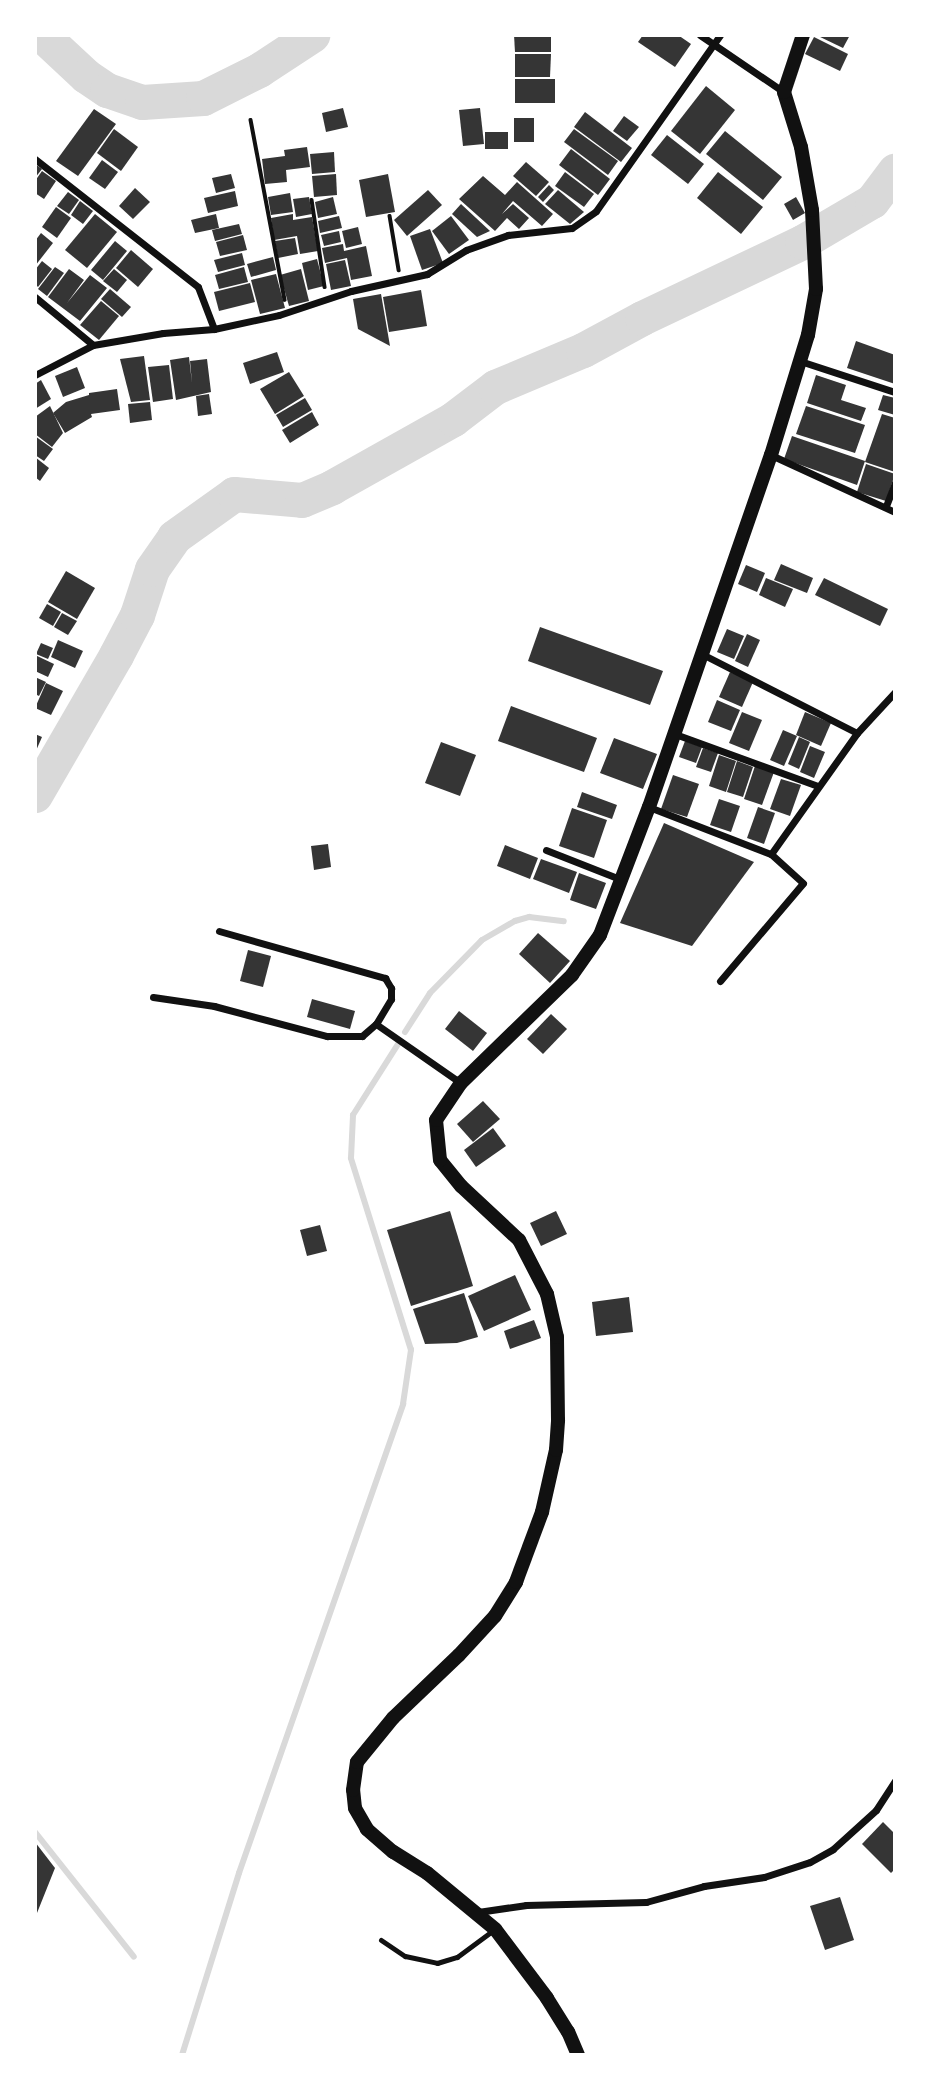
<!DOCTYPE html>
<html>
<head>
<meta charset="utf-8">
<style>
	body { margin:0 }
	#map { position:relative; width:930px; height:2090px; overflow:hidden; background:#fff; font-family:"Titillium Web",sans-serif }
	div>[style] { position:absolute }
	.stream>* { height:6px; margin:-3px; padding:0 3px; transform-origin:3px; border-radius:3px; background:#d9d9d9 }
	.river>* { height:35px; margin:-17.5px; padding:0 17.5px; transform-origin:17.5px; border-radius:17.5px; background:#d9d9d9 }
	.building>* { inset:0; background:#353535 }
	.path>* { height:3.5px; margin:-1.75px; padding:0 1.75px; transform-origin:1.75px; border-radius:1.75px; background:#111 }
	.service>* { height:5px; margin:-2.5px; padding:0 2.5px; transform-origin:2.5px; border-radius:2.5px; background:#111 }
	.minor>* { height:7px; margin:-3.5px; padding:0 3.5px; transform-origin:3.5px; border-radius:3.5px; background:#111 }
	.secondary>* { height:14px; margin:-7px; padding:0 7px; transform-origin:7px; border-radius:7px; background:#111 }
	span { translate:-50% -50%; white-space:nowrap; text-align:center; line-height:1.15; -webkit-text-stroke:6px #fff; paint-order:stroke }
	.frame { position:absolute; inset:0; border:37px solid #fff; pointer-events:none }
</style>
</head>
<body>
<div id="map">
	<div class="stream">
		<i style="left:405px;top:1032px;width:46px;rotate:-57.3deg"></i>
		<i style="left:430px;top:993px;width:74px;rotate:-45.5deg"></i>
		<i style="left:482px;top:940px;width:38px;rotate:-30deg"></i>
		<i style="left:515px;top:921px;width:15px;rotate:-16deg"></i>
		<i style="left:529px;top:917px;width:35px;rotate:7deg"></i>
		<i style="left:35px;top:1832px;width:159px;rotate:51.6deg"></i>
		<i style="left:182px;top:2055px;width:191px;rotate:-72.6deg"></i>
		<i style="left:239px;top:1873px;width:497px;rotate:-70.7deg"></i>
		<i style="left:403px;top:1404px;width:55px;rotate:-81.6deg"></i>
		<i style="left:411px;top:1350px;width:201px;rotate:-107.4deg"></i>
		<i style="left:351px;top:1158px;width:43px;rotate:-87.3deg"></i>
		<i style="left:353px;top:1115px;width:84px;rotate:-57.6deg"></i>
	</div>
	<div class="river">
		<i style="left:42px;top:35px;width:60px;rotate:43deg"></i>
		<i style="left:86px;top:76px;width:25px;rotate:34deg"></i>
		<i style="left:107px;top:90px;width:37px;rotate:19deg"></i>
		<i style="left:142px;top:102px;width:61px;rotate:-3.8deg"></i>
		<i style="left:203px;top:98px;width:63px;rotate:-26.6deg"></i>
		<i style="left:259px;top:70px;width:64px;rotate:-33.4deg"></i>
		<i style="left:35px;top:795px;width:162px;rotate:-59.9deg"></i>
		<i style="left:116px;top:655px;width:45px;rotate:-62.3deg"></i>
		<i style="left:137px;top:615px;width:48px;rotate:-71.9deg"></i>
		<i style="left:152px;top:569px;width:39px;rotate:-55deg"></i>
		<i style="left:174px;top:537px;width:74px;rotate:-35.6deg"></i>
		<i style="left:234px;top:494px;width:68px;rotate:5deg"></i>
		<i style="left:302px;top:500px;width:33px;rotate:-23deg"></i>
		<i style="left:332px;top:487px;width:139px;rotate:-29.3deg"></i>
		<i style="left:453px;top:419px;width:53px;rotate:-37.3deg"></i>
		<i style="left:495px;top:387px;width:95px;rotate:-22.8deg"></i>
		<i style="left:583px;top:350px;width:67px;rotate:-28.5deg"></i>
		<i style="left:642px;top:318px;width:177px;rotate:-25.4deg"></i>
		<i style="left:802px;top:242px;width:81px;rotate:-30.4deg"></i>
		<i style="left:872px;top:201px;width:38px;rotate:-53deg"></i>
	</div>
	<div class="building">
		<i style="clip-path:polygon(514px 35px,551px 35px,551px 52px,515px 52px)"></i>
		<i style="clip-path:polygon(643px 35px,678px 35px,691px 44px,675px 67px,638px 42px)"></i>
		<i style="clip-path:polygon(816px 35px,850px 35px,843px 48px)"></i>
		<i style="clip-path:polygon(814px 37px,848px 54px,840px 71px,805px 54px)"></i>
		<i style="clip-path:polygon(515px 54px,551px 54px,550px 77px,515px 77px)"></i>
		<i style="clip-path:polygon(515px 79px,555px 79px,555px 103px,515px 103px)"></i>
		<i style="clip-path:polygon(706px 86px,735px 110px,700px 154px,671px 131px)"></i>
		<i style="clip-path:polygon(343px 108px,348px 127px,326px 132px,322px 113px)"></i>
		<i style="clip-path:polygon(480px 108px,484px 144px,463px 146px,459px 110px)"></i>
		<i style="clip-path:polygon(94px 109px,116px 124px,78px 176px,56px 161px)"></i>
		<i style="clip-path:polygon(585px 112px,632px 148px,621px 162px,574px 127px)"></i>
		<i style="clip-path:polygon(624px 116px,639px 127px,627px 141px,613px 131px)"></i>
		<i style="clip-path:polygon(514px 118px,534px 118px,534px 142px,514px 142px)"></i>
		<i style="clip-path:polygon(114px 129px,138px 147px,121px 171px,97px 153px)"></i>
		<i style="clip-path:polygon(574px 129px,618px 161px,608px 175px,564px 142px)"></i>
		<i style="clip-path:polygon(725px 131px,782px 177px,763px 200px,706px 154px)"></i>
		<i style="clip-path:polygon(485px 132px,508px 132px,508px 149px,485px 149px)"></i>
		<i style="clip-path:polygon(667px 135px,704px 164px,688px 184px,651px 155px)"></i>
		<i style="clip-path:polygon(307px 147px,310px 167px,286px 170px,287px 182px,265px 184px,262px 159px,285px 156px,284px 150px)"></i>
		<i style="clip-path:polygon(571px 149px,610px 179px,598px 195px,559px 165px)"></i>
		<i style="clip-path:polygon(334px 152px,335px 172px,312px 174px,310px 154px)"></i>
		<i style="clip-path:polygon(102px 160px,118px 172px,105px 189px,89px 178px)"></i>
		<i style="clip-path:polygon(526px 162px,549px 182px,536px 196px,513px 176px)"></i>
		<i style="clip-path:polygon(35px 164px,42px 169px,35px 178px)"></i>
		<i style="clip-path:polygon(42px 171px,56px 181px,44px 199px,35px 193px,35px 181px)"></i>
		<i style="clip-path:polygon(565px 172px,594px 194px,584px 207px,555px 186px)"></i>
		<i style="clip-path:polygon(718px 172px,763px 207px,741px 234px,697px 198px)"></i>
		<i style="clip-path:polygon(231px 174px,235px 188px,216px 193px,212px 178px)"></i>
		<i style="clip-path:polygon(336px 174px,337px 195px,314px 197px,312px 176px)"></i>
		<i style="clip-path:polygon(388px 174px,395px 212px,366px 217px,359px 180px)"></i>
		<i style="clip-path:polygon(483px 176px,505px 195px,517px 182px,553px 214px,542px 226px,513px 201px,502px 214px,513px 204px,529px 218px,519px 229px,507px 218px,495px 231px,459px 199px)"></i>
		<i style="clip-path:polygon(549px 185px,554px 190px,543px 202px,538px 197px)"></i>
		<i style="clip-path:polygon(135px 188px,150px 202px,133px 219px,119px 206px)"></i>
		<i style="clip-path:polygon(428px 190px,442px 205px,407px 236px,394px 220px)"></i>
		<i style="clip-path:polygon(558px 190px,584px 212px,570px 224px,545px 204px)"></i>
		<i style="clip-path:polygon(235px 191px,238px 206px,208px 213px,204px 198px)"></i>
		<i style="clip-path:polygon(68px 192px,79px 200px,69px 214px,57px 206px)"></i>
		<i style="clip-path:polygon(290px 193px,293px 212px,271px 215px,268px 197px)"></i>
		<i style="clip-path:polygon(309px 197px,312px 214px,296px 217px,293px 199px)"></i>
		<i style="clip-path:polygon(333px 197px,337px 214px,318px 218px,315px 202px)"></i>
		<i style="clip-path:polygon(796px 197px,805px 213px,793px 220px,784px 204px)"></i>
		<i style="clip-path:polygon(80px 201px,93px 211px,83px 224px,71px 215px)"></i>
		<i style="clip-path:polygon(461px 204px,490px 231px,477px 237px,452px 214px)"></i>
		<i style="clip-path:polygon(56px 207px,71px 218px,57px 238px,42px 227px)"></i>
		<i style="clip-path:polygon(95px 214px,117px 232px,87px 268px,65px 250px)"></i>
		<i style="clip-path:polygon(216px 214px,219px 228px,195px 233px,191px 220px)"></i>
		<i style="clip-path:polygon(293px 214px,293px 220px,312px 217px,318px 251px,300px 254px,297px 236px,274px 240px,271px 218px)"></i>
		<i style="clip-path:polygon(339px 216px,342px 228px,320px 233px,318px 221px)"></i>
		<i style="clip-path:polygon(451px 216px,469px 240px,449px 254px,432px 231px)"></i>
		<i style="clip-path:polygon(239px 224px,242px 234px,215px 241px,212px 230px)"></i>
		<i style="clip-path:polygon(358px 227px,362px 244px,346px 248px,342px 231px)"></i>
		<i style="clip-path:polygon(430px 229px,443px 263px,422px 270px,410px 236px)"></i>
		<i style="clip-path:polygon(339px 231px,341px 242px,324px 246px,321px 235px)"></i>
		<i style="clip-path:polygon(41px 233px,53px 243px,35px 266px,35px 241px)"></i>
		<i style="clip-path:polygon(243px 235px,247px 250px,220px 256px,216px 242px)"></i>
		<i style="clip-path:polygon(295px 238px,298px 254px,278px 258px,275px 241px)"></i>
		<i style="clip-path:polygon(115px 241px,127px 251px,103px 280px,91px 270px)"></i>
		<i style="clip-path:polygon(343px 244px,344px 251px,366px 246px,372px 276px,351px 280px,347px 258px,325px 263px,322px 248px)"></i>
		<i style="clip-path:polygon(131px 250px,153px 269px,138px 287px,116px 268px)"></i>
		<i style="clip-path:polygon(242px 253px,245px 265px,218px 272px,214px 260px)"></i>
		<i style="clip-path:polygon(273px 257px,276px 270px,251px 277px,247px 264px)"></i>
		<i style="clip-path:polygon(317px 259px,324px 286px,308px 290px,302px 263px)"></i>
		<i style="clip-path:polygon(345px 260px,351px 286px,331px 290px,326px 264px)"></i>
		<i style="clip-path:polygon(42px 261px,52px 269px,38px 287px,35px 284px,35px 270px)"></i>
		<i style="clip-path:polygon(55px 267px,64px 273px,47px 296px,38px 289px)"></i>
		<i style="clip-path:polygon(244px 267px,248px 282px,219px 289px,215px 275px)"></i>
		<i style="clip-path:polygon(69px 269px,84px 280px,67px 303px,90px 275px,107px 288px,80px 321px,48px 297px)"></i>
		<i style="clip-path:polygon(114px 269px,127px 280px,117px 292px,103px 281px)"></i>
		<i style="clip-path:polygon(301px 269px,309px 301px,289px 306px,280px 275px)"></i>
		<i style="clip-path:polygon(276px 274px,285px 308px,260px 314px,251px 280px)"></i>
		<i style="clip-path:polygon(250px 283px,255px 302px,219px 311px,214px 292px)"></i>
		<i style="clip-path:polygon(110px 289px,131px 307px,122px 317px,101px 299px)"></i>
		<i style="clip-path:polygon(421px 290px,427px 326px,389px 332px,383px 297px)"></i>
		<i style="clip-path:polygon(381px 294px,390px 346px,358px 329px,353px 299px)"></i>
		<i style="clip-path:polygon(101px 301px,119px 316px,99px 340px,80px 325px)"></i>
		<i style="clip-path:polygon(856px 341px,895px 355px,895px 384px,847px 368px)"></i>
		<i style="clip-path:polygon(277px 352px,284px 372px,250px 384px,243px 363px)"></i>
		<i style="clip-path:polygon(144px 356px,150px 400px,131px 402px,120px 359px)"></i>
		<i style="clip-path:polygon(189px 357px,192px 383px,190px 361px,207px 359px,211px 392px,176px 400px,170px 360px)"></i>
		<i style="clip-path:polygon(169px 365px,173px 399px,153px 402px,148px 367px)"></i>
		<i style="clip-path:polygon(77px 367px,85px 388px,63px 397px,55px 376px)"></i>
		<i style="clip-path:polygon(289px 372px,304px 396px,275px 414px,260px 389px)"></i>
		<i style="clip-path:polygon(816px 375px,846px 385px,841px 400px,866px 408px,861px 421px,807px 403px)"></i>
		<i style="clip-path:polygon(41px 380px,51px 399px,35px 409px,35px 384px)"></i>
		<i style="clip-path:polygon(117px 389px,120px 410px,91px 414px,92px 417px,65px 433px,53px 413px,66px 402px,89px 395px,89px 393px)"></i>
		<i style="clip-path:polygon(209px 394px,212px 414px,198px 416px,196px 396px)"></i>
		<i style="clip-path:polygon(883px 395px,895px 398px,895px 415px,878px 410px)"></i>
		<i style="clip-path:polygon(305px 398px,312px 410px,283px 427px,276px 415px)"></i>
		<i style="clip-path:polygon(150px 402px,152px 420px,130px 423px,128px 404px)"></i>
		<i style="clip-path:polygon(50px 406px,63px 433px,52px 447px,35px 434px,35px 417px)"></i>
		<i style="clip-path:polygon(806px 406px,865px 425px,855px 453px,796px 434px)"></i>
		<i style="clip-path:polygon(312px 412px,319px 425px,290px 443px,282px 430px)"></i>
		<i style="clip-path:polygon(882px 414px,895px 418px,895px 472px,865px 462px)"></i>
		<i style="clip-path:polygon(35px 436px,53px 449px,44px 461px,35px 455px)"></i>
		<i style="clip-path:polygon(792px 436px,865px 461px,857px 485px,784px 459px)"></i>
		<i style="clip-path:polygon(35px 457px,49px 468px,40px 481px,35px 477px)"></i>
		<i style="clip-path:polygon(866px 464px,895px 474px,886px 501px,857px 492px)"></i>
		<i style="clip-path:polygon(781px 564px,813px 578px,807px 593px,774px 580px)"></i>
		<i style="clip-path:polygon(746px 565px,765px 573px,757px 592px,738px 584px)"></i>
		<i style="clip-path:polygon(66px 571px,95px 588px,77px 619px,48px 602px)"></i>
		<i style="clip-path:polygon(766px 578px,793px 589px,785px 607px,759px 595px)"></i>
		<i style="clip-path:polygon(824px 578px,888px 609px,880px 626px,815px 595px)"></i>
		<i style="clip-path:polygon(47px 604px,61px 612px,53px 626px,39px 618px)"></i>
		<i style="clip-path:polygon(62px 613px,77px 621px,68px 635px,54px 627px)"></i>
		<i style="clip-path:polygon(540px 627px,663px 671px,650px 705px,528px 661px)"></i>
		<i style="clip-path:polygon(727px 629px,744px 636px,734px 659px,717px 652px)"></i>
		<i style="clip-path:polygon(747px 634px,760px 640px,748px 667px,735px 661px)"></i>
		<i style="clip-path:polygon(58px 640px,83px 651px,75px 668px,51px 657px)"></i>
		<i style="clip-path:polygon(41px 643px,53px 648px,48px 659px,36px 654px)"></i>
		<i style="clip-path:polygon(35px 655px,54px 664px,48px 677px,35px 671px)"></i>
		<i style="clip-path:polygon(730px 672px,753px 682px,742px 707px,719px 697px)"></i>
		<i style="clip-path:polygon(35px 677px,46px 682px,39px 696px,35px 694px)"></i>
		<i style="clip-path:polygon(46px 683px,63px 691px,51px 715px,35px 708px)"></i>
		<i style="clip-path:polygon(717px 700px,740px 710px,731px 731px,708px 722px)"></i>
		<i style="clip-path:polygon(511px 706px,597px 738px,584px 772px,498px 741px)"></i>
		<i style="clip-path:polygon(742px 712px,762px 720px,749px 751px,729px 743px)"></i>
		<i style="clip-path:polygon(805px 712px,831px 723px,821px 746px,796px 735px)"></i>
		<i style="clip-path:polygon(783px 730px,797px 736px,784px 766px,770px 760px)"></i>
		<i style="clip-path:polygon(35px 734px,42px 737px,35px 753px)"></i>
		<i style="clip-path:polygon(799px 737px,810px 742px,799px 769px,788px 764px)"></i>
		<i style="clip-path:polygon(614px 738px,657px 754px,643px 789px,600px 773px)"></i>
		<i style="clip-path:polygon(685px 741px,702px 747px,696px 763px,679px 757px)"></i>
		<i style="clip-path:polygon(441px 742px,476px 755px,460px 796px,425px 783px)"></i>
		<i style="clip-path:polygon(810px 746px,825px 752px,814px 778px,800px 772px)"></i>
		<i style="clip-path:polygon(703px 748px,718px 753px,711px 772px,696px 767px)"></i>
		<i style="clip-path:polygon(719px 755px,736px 761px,726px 792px,709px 786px)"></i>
		<i style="clip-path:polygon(737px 761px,753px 767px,743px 797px,727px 792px)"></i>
		<i style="clip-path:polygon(755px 766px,774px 772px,762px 805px,744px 799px)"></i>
		<i style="clip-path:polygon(673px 775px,699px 784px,687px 817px,661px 809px)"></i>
		<i style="clip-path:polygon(781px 779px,801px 785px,790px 816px,770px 809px)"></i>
		<i style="clip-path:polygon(582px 792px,617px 805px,612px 819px,577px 807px)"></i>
		<i style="clip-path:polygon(719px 799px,740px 806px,731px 832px,710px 825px)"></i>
		<i style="clip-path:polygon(758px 807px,775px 813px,764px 844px,747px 838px)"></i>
		<i style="clip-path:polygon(572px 808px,607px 820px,594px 858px,559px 846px)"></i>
		<i style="clip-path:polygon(664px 823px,754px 862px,692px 946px,620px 923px)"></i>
		<i style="clip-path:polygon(328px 844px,331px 867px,314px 870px,311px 846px)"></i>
		<i style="clip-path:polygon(505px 845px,538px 858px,530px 879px,497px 866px)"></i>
		<i style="clip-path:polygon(541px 859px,577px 872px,569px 893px,533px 879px)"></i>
		<i style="clip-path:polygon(579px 873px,606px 883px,596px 909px,570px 900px)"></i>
		<i style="clip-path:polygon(538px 933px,570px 961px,550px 983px,519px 954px)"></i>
		<i style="clip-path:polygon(248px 950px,271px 956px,263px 987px,240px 981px)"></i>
		<i style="clip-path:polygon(312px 999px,355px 1011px,350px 1029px,307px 1017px)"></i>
		<i style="clip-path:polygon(459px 1011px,487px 1033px,473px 1051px,445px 1029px)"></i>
		<i style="clip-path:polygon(551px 1014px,567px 1029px,543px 1054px,527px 1039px)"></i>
		<i style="clip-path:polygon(483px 1101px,500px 1119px,473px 1142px,457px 1124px)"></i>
		<i style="clip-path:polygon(493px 1128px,506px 1146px,476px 1167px,464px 1150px)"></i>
		<i style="clip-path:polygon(450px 1211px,473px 1286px,411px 1306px,387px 1230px)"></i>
		<i style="clip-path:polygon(556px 1211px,567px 1234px,541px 1246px,530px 1223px)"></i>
		<i style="clip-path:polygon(320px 1225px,327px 1251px,307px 1256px,300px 1230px)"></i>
		<i style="clip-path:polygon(515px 1275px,531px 1310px,484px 1331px,468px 1296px)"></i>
		<i style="clip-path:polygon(464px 1293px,478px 1337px,457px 1343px,425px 1344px,413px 1309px)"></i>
		<i style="clip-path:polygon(629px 1297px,633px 1332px,596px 1336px,592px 1302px)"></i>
		<i style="clip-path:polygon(534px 1320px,541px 1338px,510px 1349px,504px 1331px)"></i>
		<i style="clip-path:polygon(883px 1822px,895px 1834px,895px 1869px,891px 1873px,862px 1844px)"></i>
		<i style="clip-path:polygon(35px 1842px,55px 1868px,35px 1918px)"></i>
		<i style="clip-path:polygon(840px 1897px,854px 1940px,825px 1950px,810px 1906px)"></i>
	</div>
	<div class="path">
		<i style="left:251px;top:120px;width:183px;rotate:79.3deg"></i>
		<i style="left:312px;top:200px;width:88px;rotate:81.5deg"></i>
		<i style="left:390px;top:216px;width:55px;rotate:80.5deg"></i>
	</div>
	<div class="service">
		<i style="left:381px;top:1940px;width:29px;rotate:34deg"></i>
		<i style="left:405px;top:1956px;width:33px;rotate:12deg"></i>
		<i style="left:437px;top:1963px;width:21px;rotate:-17deg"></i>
		<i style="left:457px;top:1957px;width:47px;rotate:-36.4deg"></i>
	</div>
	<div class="minor">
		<i style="left:700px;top:35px;width:102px;rotate:34.2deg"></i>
		<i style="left:35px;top:159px;width:207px;rotate:38.1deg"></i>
		<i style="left:198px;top:287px;width:45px;rotate:69.1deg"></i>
		<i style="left:35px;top:297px;width:75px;rotate:39.6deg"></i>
		<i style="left:800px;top:361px;width:100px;rotate:18.1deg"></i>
		<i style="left:35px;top:375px;width:65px;rotate:-27.3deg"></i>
		<i style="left:93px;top:345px;width:71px;rotate:-9.7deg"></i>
		<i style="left:163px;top:333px;width:51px;rotate:-4.5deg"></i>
		<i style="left:214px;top:329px;width:66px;rotate:-12.2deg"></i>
		<i style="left:279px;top:315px;width:76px;rotate:-18.4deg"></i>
		<i style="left:351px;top:291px;width:78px;rotate:-12.6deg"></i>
		<i style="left:427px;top:274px;width:46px;rotate:-31.6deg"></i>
		<i style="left:466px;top:250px;width:45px;rotate:-19.7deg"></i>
		<i style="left:508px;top:235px;width:64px;rotate:-6.2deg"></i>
		<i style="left:572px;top:228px;width:29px;rotate:-35deg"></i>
		<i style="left:596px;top:211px;width:215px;rotate:-54.8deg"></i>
		<i style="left:771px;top:455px;width:136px;rotate:24.7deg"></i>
		<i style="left:886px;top:506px;width:25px;rotate:-69deg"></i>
		<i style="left:702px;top:654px;width:174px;rotate:27deg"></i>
		<i style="left:675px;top:734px;width:152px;rotate:20deg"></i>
		<i style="left:649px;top:807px;width:131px;rotate:21.1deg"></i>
		<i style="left:546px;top:850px;width:82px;rotate:21.5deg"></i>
		<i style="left:219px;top:931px;width:173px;rotate:15.8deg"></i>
		<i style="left:385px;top:978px;width:12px;rotate:59deg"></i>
		<i style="left:391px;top:988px;width:11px;rotate:90deg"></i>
		<i style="left:391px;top:999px;width:29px;rotate:121deg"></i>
		<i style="left:720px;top:981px;width:128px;rotate:-49.7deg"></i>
		<i style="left:803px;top:883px;width:43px;rotate:-137.8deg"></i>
		<i style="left:771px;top:854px;width:148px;rotate:-54.6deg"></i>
		<i style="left:857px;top:733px;width:56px;rotate:-47.2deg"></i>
		<i style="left:153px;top:997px;width:62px;rotate:8.4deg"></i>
		<i style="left:214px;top:1006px;width:117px;rotate:14.9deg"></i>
		<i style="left:327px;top:1036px;width:35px"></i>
		<i style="left:362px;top:1036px;width:18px;rotate:-41deg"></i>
		<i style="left:376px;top:1024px;width:103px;rotate:34.8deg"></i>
		<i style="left:478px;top:1912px;width:49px;rotate:-8.3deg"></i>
		<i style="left:526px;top:1905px;width:120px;rotate:-1.4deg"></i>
		<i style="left:646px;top:1902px;width:60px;rotate:-15.4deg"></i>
		<i style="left:704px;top:1886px;width:61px;rotate:-8.5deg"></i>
		<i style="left:764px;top:1877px;width:48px;rotate:-18.1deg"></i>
		<i style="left:810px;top:1862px;width:26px;rotate:-29deg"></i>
		<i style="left:833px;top:1849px;width:58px;rotate:-42.2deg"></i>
		<i style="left:876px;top:1810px;width:35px;rotate:-57deg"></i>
	</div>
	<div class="secondary">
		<i style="left:578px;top:2055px;width:25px;rotate:-113deg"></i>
		<i style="left:568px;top:2032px;width:40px;rotate:-122deg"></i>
		<i style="left:547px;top:1998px;width:86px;rotate:-127deg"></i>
		<i style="left:495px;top:1929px;width:88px;rotate:-140.5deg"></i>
		<i style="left:427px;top:1873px;width:40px;rotate:-148deg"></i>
		<i style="left:393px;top:1852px;width:35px;rotate:-139deg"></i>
		<i style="left:367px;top:1829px;width:24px;rotate:-120deg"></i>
		<i style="left:355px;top:1808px;width:18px;rotate:-96deg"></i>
		<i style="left:353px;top:1790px;width:28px;rotate:-82deg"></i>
		<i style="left:357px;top:1762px;width:57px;rotate:-50.7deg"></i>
		<i style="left:393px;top:1718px;width:91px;rotate:-43.7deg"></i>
		<i style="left:459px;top:1655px;width:53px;rotate:-47.3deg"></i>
		<i style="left:495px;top:1616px;width:40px;rotate:-58deg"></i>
		<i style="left:516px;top:1582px;width:75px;rotate:-69.6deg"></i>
		<i style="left:542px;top:1512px;width:64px;rotate:-77.3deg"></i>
		<i style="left:556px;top:1450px;width:30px;rotate:-86deg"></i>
		<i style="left:558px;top:1420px;width:83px;rotate:-90.7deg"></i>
		<i style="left:557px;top:1337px;width:44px;rotate:-103.1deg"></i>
		<i style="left:547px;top:1294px;width:61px;rotate:-117.4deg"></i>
		<i style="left:519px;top:1240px;width:79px;rotate:-137deg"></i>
		<i style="left:461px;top:1186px;width:33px;rotate:-129deg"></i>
		<i style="left:440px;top:1160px;width:40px;rotate:-95.7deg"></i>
		<i style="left:436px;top:1120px;width:45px;rotate:-56deg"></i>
		<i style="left:461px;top:1083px;width:155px;rotate:-44.2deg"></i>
		<i style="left:572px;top:975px;width:49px;rotate:-55deg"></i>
		<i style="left:600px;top:935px;width:137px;rotate:-69.1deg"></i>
		<i style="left:649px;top:807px;width:373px;rotate:-70.9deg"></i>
		<i style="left:771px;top:455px;width:126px;rotate:-72.9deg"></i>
		<i style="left:808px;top:335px;width:47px;rotate:-80.1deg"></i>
		<i style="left:816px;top:289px;width:79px;rotate:-92.9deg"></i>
		<i style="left:812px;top:210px;width:64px;rotate:-99.9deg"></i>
		<i style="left:801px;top:147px;width:58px;rotate:-107.2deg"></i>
		<i style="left:784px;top:92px;width:60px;rotate:-71.6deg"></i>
	</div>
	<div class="frame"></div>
</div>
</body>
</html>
